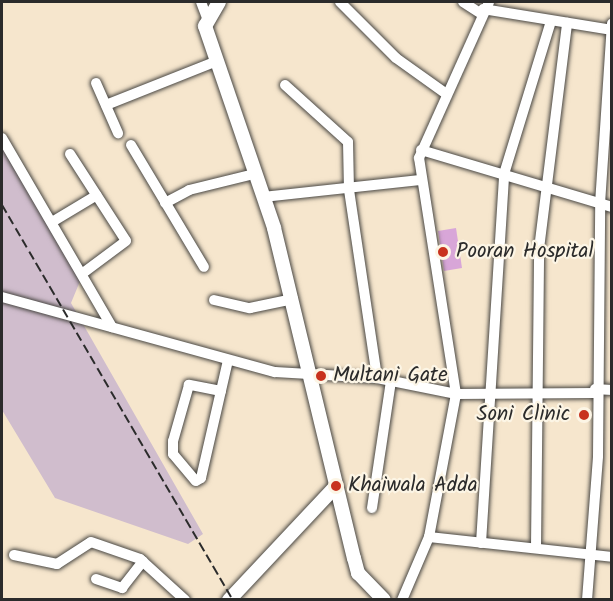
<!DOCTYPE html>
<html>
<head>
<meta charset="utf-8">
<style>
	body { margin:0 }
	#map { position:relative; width:613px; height:601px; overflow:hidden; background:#f6e6cd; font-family:Kalam,sans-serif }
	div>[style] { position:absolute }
	.industrial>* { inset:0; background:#d0bdcd }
	.building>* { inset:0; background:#d8a6d8 }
	.roads { filter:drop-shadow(0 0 2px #494743) drop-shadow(0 0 2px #494743) }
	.minor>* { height:10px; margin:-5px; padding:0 5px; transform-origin:5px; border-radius:5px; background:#fff }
	.major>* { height:14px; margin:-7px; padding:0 7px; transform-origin:7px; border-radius:7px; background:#fff }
	.rail>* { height:2px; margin-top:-1px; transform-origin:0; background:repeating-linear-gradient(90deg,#2b2b2b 0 9px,transparent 0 13.5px) }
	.dots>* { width:16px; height:16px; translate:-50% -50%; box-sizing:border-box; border:3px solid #fcf5e5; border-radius:50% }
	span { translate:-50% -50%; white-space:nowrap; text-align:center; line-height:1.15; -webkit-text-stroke:4.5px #fcf5e5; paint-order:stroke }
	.poi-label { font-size:21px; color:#2b2b2b }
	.left { translate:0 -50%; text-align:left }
	.right { translate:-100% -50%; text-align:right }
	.frame { position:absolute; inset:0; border:3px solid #2b2b2b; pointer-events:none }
</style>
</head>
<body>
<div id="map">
	<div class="industrial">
		<i style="clip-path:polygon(2px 138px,83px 274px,71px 303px,203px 534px,188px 544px,55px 498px,2px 410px)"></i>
	</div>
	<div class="building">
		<i style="clip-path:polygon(456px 228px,462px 268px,444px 271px,438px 231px)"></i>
	</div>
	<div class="roads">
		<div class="minor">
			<i style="left:201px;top:2px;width:17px;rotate:69deg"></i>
			<i style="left:340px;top:2px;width:79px;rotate:45deg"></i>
			<i style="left:396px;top:58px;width:60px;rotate:35.5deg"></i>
			<i style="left:463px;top:2px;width:20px;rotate:33deg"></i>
			<i style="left:483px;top:9px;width:131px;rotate:9.2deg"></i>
			<i style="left:96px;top:83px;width:55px;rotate:66.3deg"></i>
			<i style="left:285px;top:85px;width:85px;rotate:42.1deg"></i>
			<i style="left:348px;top:142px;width:48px;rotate:88.8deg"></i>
			<i style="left:349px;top:190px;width:190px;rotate:81.5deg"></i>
			<i style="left:106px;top:105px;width:119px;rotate:-21.6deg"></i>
			<i style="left:2px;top:138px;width:219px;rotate:59.8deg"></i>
			<i style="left:131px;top:145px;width:142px;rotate:59.1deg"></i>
			<i style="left:421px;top:150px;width:199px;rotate:16.6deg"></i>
			<i style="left:70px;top:154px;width:103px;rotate:57.2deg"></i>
			<i style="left:126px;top:241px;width:54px;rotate:143.3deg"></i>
			<i style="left:263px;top:197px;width:158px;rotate:-6.2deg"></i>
			<i style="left:165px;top:203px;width:27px;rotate:-28deg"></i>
			<i style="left:189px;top:190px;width:67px;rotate:-13.8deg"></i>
			<i style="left:52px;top:222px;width:52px;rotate:-31deg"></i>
			<i style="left:2px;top:297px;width:283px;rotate:15.4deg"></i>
			<i style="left:275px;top:372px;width:102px;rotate:3.4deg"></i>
			<i style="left:377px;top:378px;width:81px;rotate:11.4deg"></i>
			<i style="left:456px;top:394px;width:139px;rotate:-0.4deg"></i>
			<i style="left:214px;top:300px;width:37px;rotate:13deg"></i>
			<i style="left:250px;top:308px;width:44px;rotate:-11.8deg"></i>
			<i style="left:595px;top:389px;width:17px;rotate:3deg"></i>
			<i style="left:221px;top:391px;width:33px;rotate:-169deg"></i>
			<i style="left:189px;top:385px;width:58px;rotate:105.9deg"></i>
			<i style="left:173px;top:441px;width:13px;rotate:90deg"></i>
			<i style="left:173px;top:454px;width:35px;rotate:50deg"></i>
			<i style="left:196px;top:481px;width:6px;rotate:-31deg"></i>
			<i style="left:201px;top:478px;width:121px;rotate:-77.1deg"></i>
			<i style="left:372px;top:508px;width:128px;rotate:-81.5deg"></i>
			<i style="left:429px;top:537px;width:184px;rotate:6.2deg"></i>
			<i style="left:481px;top:543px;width:370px;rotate:-86.4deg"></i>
			<i style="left:504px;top:174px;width:160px;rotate:-72.9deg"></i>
			<i style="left:536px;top:548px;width:299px;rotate:-89.4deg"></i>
			<i style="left:539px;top:249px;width:228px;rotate:-82.9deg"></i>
			<i style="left:14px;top:555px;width:44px;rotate:11.8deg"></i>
			<i style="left:57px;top:564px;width:40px;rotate:-32.9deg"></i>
			<i style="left:91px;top:542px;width:52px;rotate:19.1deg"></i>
			<i style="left:140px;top:559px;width:61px;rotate:42.3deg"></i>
			<i style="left:96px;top:579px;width:28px;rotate:19deg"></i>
			<i style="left:122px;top:588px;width:34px;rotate:-52deg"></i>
			<i style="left:402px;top:600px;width:69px;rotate:-66.8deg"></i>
			<i style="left:429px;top:537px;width:146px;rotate:-79.3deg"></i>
			<i style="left:456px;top:394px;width:239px;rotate:-98.9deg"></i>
			<i style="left:419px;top:158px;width:171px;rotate:-65.8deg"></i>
			<i style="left:587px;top:600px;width:144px;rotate:-85.6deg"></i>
			<i style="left:598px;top:456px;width:252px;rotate:-89.5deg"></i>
			<i style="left:600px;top:204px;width:181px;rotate:-86.2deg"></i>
		</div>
		<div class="major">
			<i style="left:219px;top:2px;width:28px;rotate:120deg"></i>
			<i style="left:205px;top:26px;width:213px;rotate:71.1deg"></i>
			<i style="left:274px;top:228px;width:340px;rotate:76.4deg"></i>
			<i style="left:354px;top:558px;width:16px;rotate:75deg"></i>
			<i style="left:358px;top:573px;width:37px;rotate:46deg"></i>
			<i style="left:229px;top:600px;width:156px;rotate:-46.8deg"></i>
		</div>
	</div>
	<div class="rail">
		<i style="left:2px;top:205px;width:458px;rotate:59.7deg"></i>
	</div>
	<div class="dots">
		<i style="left:443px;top:252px;background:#c8321e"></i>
		<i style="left:321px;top:376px;background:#c8321e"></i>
		<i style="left:584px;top:415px;background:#c8321e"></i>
		<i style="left:336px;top:486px;background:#c8321e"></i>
	</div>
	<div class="poi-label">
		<span class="left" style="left:456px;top:252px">Pooran Hospital</span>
		<span class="left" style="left:333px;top:376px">Multani Gate</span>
		<span class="right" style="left:570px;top:415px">Soni Clinic</span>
		<span class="left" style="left:348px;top:486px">Khaiwala Adda</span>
	</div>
	<div class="frame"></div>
</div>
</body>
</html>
